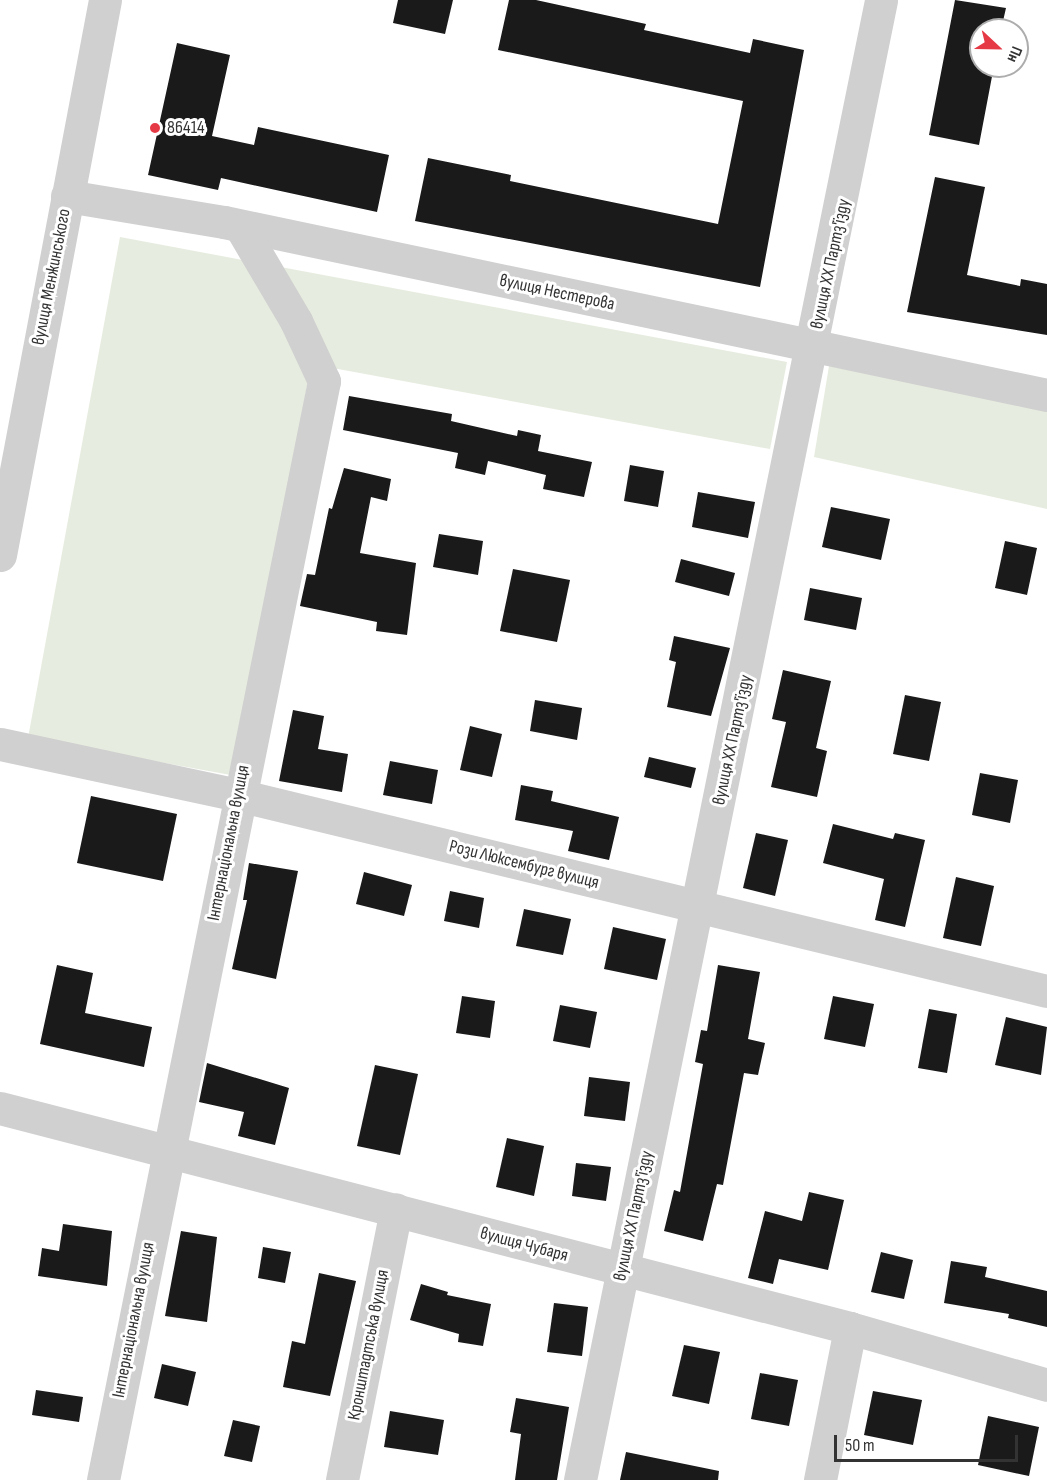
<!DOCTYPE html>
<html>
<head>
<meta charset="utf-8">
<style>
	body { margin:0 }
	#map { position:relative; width:1047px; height:1480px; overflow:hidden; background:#fff; font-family:"Sofia Sans Condensed",sans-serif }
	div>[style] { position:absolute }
	.green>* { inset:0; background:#e6ecdf }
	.building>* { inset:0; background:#1a1a1a }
	.minor>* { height:33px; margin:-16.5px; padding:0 16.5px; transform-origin:16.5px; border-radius:16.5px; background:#d0d0d0 }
	.dots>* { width:16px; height:16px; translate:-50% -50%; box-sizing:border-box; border:3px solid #fff; border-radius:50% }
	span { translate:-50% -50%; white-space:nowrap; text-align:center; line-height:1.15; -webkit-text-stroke:6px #fff; paint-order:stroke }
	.poi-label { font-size:18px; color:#333 }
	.left { translate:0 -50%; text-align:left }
	.street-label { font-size:18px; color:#333 }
	.north { position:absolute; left:969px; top:18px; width:60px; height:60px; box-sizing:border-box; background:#fff; border:2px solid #adadad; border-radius:50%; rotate:112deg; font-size:16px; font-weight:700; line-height:24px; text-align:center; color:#333 }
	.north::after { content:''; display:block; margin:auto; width:21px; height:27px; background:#e63946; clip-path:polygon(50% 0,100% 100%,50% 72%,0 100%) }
	.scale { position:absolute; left:834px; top:1435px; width:184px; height:27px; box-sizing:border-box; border:3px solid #333; border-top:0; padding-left:8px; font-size:18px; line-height:21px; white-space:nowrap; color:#333; -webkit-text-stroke:4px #fff; paint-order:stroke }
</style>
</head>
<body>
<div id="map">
	<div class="green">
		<i style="clip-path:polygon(120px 237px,787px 362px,770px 449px,311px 364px,236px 776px,28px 738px)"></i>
		<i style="clip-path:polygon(829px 366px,1047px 407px,1047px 509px,814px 457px)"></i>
	</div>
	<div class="building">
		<i style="clip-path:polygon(398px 0,453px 0,445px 34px,393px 23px)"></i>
		<i style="clip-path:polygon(509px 0,536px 0,646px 24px,644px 30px,750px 53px,753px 39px,804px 50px,760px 287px,415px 221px,428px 158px,511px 175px,510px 181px,718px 224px,743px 101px,498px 50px)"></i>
		<i style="clip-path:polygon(955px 0,1006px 8px,1001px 30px,981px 30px,981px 66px,994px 66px,979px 145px,929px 135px)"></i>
		<i style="clip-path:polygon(177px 43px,230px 55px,212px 136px,254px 145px,258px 127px,389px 155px,377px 212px,221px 178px,218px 190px,148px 175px)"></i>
		<i style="clip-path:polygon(935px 177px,985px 187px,967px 275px,1020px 286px,1021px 279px,1047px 284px,1047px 335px,907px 312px)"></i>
		<i style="clip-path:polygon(349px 396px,452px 414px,451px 421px,517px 436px,518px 430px,541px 435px,538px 451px,592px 462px,584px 497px,543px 489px,546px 475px,488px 461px,485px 475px,455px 468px,458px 453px,343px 430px)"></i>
		<i style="clip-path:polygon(630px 465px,664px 471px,658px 507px,624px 501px)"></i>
		<i style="clip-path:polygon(344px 468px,391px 479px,387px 501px,371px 497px,360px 553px,416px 563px,407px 635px,376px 631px,377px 622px,300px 606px,307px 574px,315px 575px,329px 508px,332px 509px)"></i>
		<i style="clip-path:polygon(698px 492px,755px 502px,748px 538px,692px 527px)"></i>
		<i style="clip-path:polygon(831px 507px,890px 519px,881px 560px,822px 547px)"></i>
		<i style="clip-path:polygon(439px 534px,483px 541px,478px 575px,433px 567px)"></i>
		<i style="clip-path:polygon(1005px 541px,1037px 548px,1027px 595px,995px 588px)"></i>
		<i style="clip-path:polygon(681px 559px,735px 573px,729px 596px,675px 582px)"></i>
		<i style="clip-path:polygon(513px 569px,570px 580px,557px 642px,500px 631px)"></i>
		<i style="clip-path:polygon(810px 588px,862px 598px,856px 630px,804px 620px)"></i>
		<i style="clip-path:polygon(674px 636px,730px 648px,711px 716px,667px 707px,676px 662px,669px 660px)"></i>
		<i style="clip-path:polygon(783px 670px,831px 681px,816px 748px,827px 751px,817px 797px,771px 787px,786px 722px,772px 719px)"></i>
		<i style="clip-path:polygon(905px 695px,941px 702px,929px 761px,893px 754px)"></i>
		<i style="clip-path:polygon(535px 700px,582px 708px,577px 740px,530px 731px)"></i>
		<i style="clip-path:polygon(293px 710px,324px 716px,318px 749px,348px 754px,342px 792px,279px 781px)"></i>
		<i style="clip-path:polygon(470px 726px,502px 734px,492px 777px,460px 770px)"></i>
		<i style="clip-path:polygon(649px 757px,696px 768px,691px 788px,644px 777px)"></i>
		<i style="clip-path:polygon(390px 761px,438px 770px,432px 804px,383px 795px)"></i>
		<i style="clip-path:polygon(980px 773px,1018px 780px,1010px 823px,972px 815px)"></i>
		<i style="clip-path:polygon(521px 785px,553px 791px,551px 801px,619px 817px,609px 860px,568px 851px,573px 831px,515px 820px)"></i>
		<i style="clip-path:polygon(91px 796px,177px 814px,163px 881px,77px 863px)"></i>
		<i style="clip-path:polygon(833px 824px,893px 839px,895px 833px,925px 840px,905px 927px,875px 920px,884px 879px,823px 863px)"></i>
		<i style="clip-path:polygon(756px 833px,788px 840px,775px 896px,743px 888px)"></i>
		<i style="clip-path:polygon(249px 863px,298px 871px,276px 979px,232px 969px,247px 900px,243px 900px)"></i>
		<i style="clip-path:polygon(364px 872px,412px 885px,404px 916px,356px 904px)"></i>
		<i style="clip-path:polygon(956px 877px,994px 886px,981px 946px,943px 938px)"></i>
		<i style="clip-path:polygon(450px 891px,484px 898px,479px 928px,444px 921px)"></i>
		<i style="clip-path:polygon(524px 909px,571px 919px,563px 955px,516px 946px)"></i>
		<i style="clip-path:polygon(613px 927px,666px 939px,657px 980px,604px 969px)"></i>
		<i style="clip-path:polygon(57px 965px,93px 973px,85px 1013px,152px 1027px,144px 1067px,40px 1044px)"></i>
		<i style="clip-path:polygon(718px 965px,760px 972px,748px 1039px,765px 1043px,758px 1075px,744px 1073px,723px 1185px,717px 1184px,703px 1241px,664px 1231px,674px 1190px,680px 1192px,703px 1064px,695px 1062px,701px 1030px,707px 1031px)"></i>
		<i style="clip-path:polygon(462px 996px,495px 1001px,490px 1038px,456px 1033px)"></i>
		<i style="clip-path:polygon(833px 996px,874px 1004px,865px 1047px,824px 1039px)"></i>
		<i style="clip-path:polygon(560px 1005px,597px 1012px,590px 1048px,553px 1041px)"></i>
		<i style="clip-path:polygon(929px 1009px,957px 1014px,947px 1073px,918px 1068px)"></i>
		<i style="clip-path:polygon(1006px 1017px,1047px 1027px,1041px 1075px,995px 1065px)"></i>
		<i style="clip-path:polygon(207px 1063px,289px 1088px,275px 1145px,238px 1136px,244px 1112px,199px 1102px)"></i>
		<i style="clip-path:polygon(375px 1065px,418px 1074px,400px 1155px,357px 1146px)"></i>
		<i style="clip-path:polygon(589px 1077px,630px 1082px,625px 1121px,584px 1116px)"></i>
		<i style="clip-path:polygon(507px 1138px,544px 1146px,534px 1196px,496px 1187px)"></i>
		<i style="clip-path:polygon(576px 1163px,611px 1167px,606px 1201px,572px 1196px)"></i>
		<i style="clip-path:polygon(809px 1192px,844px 1200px,828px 1270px,779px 1259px,773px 1284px,748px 1278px,765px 1211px,802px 1221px)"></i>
		<i style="clip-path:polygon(63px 1224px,112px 1231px,107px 1286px,38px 1276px,42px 1248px,59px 1251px)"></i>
		<i style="clip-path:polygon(181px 1231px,217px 1237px,207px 1322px,165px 1316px)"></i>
		<i style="clip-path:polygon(263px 1247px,291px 1252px,285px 1283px,258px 1278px)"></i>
		<i style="clip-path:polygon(881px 1252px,913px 1260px,904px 1299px,871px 1292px)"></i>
		<i style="clip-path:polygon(951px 1261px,987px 1267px,985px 1277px,1047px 1291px,1047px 1327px,1008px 1318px,1009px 1314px,944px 1303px)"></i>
		<i style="clip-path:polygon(319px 1273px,356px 1281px,330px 1396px,283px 1387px,292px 1341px,305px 1344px)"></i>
		<i style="clip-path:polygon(421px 1284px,448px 1292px,447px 1295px,491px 1304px,483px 1346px,458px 1342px,459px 1334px,410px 1320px)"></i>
		<i style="clip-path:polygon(554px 1303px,588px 1307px,582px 1356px,547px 1352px)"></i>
		<i style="clip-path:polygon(684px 1345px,720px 1352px,709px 1404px,672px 1396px)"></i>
		<i style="clip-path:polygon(162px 1364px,196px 1372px,188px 1406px,154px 1398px)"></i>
		<i style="clip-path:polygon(760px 1373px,798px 1380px,789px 1426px,751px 1419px)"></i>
		<i style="clip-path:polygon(36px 1390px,83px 1397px,79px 1422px,32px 1415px)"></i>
		<i style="clip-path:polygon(873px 1391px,922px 1400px,913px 1445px,864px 1435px)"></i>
		<i style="clip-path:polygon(516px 1398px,569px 1407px,557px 1480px,515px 1480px,521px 1434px,510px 1432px)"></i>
		<i style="clip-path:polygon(390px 1411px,444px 1420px,438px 1455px,384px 1447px)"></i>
		<i style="clip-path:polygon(988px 1416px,1039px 1427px,1029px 1476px,978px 1465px)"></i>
		<i style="clip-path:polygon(233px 1420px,260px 1426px,252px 1462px,224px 1456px)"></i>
		<i style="clip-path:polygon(626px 1452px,719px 1471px,718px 1480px,620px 1480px)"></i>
	</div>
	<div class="minor">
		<i style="left:67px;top:196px;width:159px;rotate:9.4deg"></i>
		<i style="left:224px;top:222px;width:841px;rotate:11.87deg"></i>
		<i style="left:0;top:555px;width:565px;rotate:-79.29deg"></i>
		<i style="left:0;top:744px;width:243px;rotate:12.1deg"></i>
		<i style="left:238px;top:795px;width:832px;rotate:13.62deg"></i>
		<i style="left:0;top:1108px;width:878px;rotate:14.51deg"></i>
		<i style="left:850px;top:1328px;width:205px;rotate:16.1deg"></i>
		<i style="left:103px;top:1480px;width:1121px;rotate:-78.63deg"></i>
		<i style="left:324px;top:381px;width:66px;rotate:-115deg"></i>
		<i style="left:296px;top:321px;width:110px;rotate:-120.5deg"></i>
		<i style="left:342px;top:1480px;width:276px;rotate:-78.7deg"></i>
		<i style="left:580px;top:1480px;width:1510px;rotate:-78.5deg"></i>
		<i style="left:820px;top:1480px;width:155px;rotate:-78.8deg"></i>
	</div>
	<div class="dots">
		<i style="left:155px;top:128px;background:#e63946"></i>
	</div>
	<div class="poi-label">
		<span class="left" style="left:167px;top:128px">86414</span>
	</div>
	<div class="street-label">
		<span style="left:831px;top:264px;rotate:-78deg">вулиця XX Партз'їзду</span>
		<span style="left:52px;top:277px;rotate:-79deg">вулиця Менжинського</span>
		<span style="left:557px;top:293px;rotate:12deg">вулиця Нестерова</span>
		<span style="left:733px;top:740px;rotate:-78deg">вулиця XX Партз'їзду</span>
		<span style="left:229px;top:843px;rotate:-79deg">Інтернаціональна вулиця</span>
		<span style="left:524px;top:865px;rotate:14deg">Рози Люксембург вулиця</span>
		<span style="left:634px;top:1216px;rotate:-78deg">вулиця XX Партз'їзду</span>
		<span style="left:524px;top:1245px;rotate:15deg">вулиця Чубаря</span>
		<span style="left:134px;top:1320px;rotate:-79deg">Інтернаціональна вулиця</span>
		<span style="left:369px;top:1345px;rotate:-79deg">Кронштадтська вулиця</span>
	</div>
	<div class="north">Пн</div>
	<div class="scale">50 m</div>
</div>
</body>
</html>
